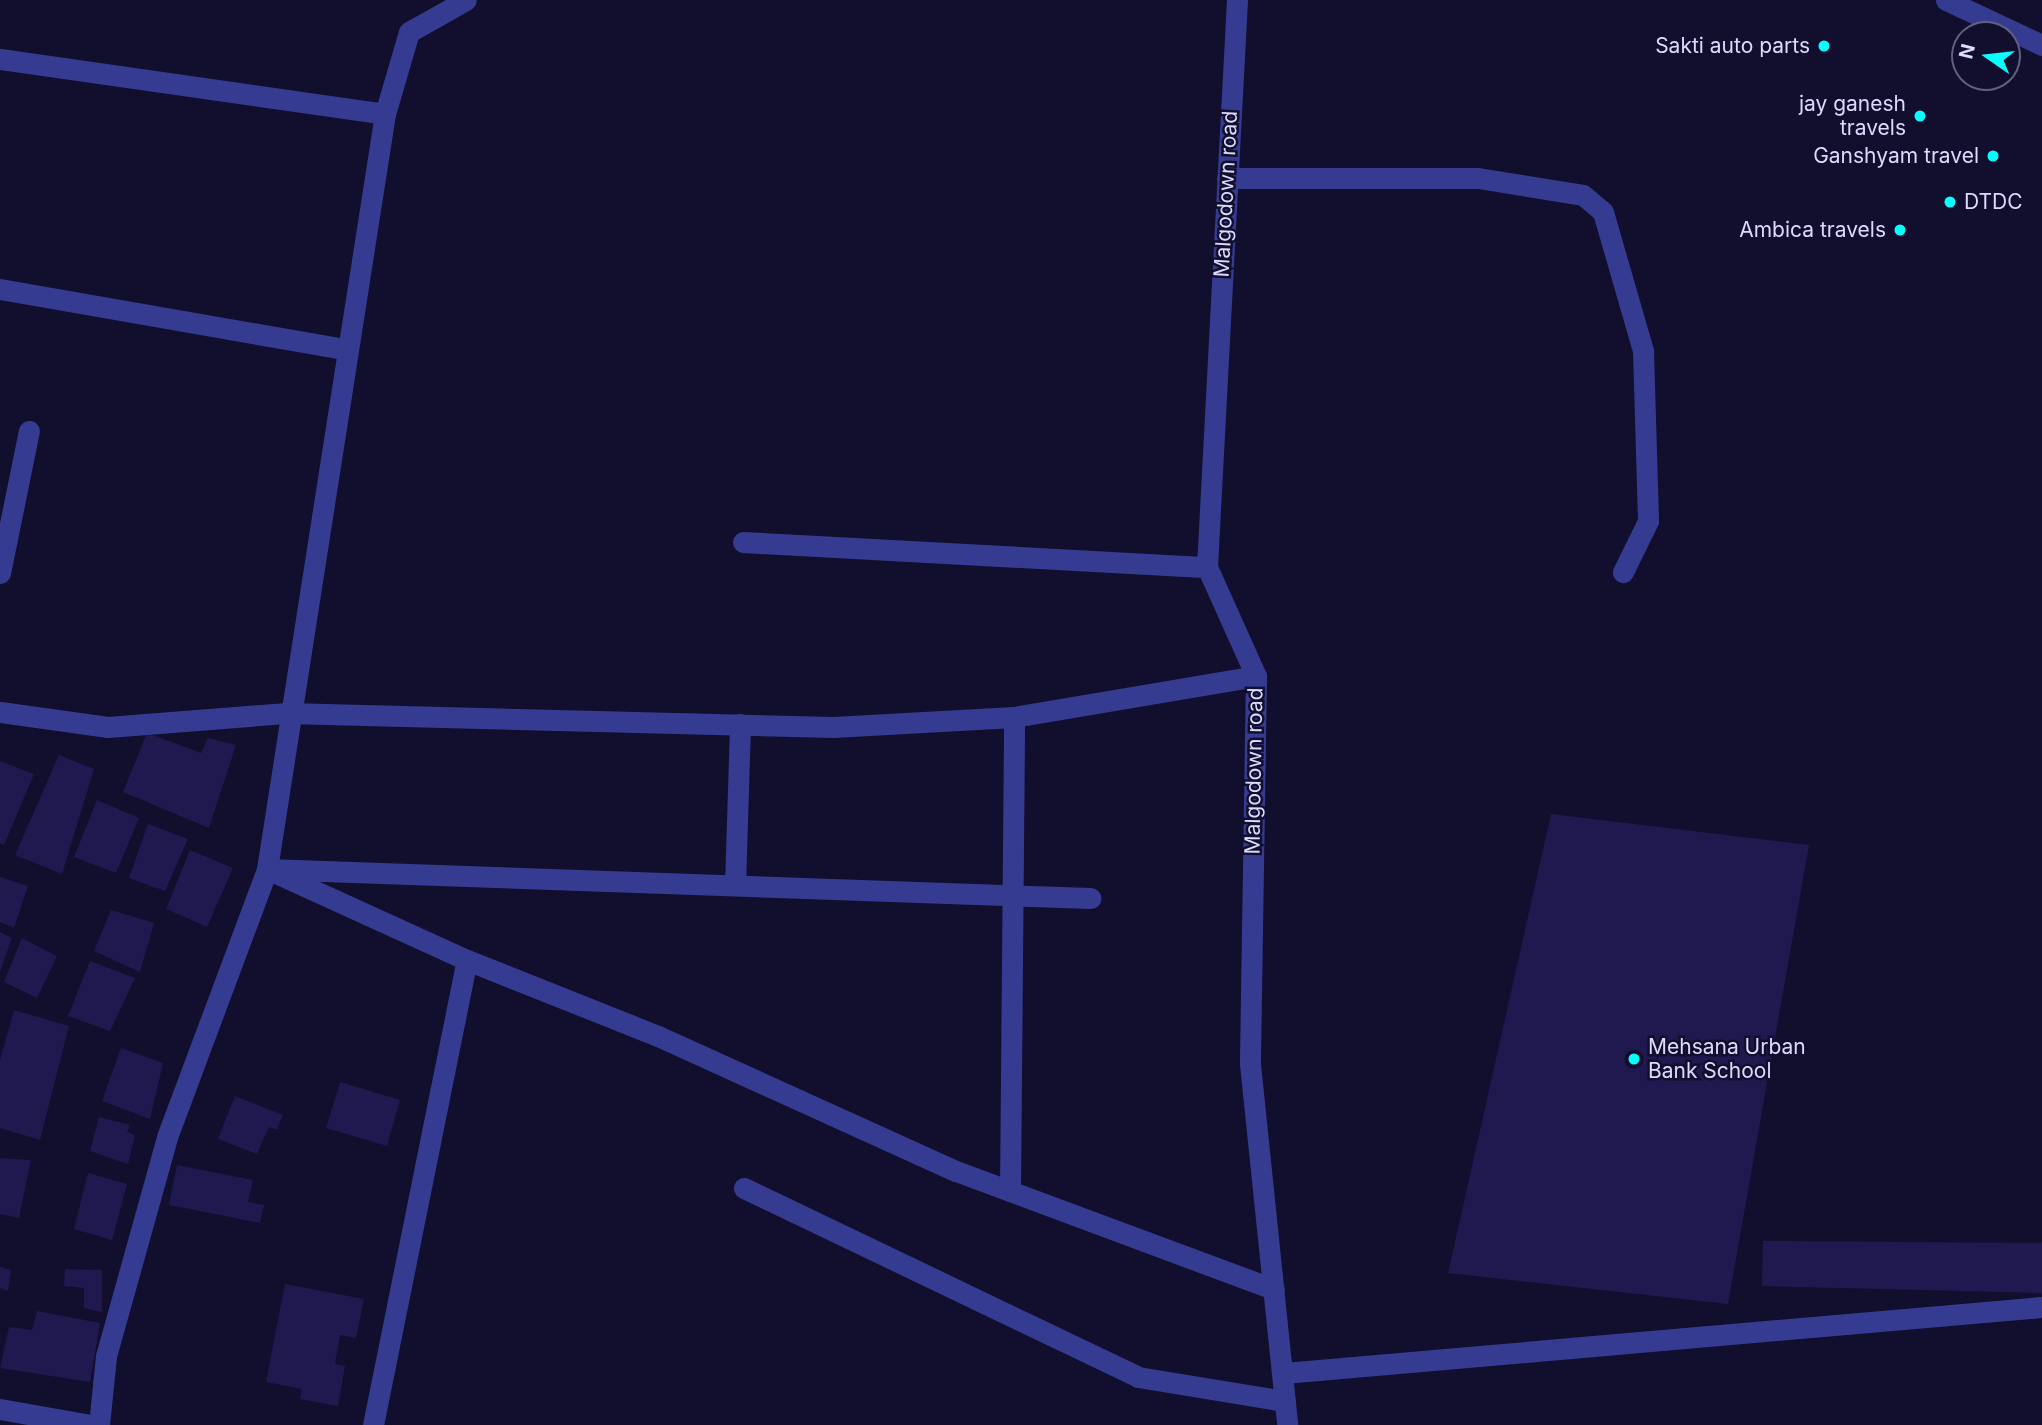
<!DOCTYPE html>
<html>
<head>
<meta charset="utf-8">
<style>
	body { margin:0 }
	#map { position:relative; width:2042px; height:1425px; overflow:hidden; background:#110f2d; font-family:Inter,sans-serif }
	div>[style] { position:absolute }
	.building>* { inset:0; background:#1f1950 }
	.minor>* { height:21px; margin:-10.5px; padding:0 10.5px; transform-origin:10.5px; border-radius:10.5px; background:#353b90 }
	.dots>* { width:19px; height:19px; translate:-50% -50%; box-sizing:border-box; border:4px solid #110f2d; border-radius:50% }
	span { translate:-50% -50%; white-space:nowrap; text-align:center; line-height:1.15; -webkit-text-stroke:5px #110f2d; paint-order:stroke }
	.poi-label { font-size:21px; color:#dbdaff }
	.right { translate:-100% -50%; text-align:right }
	.left { translate:0 -50%; text-align:left }
	.street-label { font-size:21px; color:#dbdaff }
	.north { position:absolute; left:1951px; top:21px; width:70px; height:70px; box-sizing:border-box; background:#110f2d; border:2px solid #626081; border-radius:50%; rotate:284deg; font-size:19px; font-weight:700; line-height:28px; text-align:center; color:#dbdaff }
	.north::after { content:''; display:block; margin:auto; width:24px; height:32px; background:#06feff; clip-path:polygon(50% 0,100% 100%,50% 72%,0 100%) }
</style>
</head>
<body>
<div id="map">
	<div class="building">
		<i style="clip-path:polygon(147px 733px,201px 753px,208px 738px,236px 745px,209px 828px,123px 792px)"></i>
		<i style="clip-path:polygon(59px 755px,94px 769px,62px 874px,15px 855px)"></i>
		<i style="clip-path:polygon(0 761px,34px 774px,4px 845px,0 843px)"></i>
		<i style="clip-path:polygon(97px 800px,139px 818px,116px 873px,74px 857px)"></i>
		<i style="clip-path:polygon(1551px 814px,1809px 845px,1728px 1304px,1448px 1273px)"></i>
		<i style="clip-path:polygon(148px 824px,188px 839px,165px 891px,129px 878px)"></i>
		<i style="clip-path:polygon(190px 850px,233px 868px,207px 927px,166px 909px)"></i>
		<i style="clip-path:polygon(0 877px,28px 886px,14px 928px,0 922px)"></i>
		<i style="clip-path:polygon(111px 910px,154px 923px,140px 972px,94px 951px)"></i>
		<i style="clip-path:polygon(0 932px,12px 938px,0 971px)"></i>
		<i style="clip-path:polygon(22px 938px,57px 956px,37px 998px,4px 982px)"></i>
		<i style="clip-path:polygon(90px 961px,135px 978px,110px 1031px,68px 1016px)"></i>
		<i style="clip-path:polygon(14px 1010px,69px 1026px,40px 1140px,0 1128px,0 1060px)"></i>
		<i style="clip-path:polygon(121px 1048px,163px 1063px,150px 1119px,102px 1101px)"></i>
		<i style="clip-path:polygon(340px 1082px,400px 1100px,387px 1146px,326px 1128px)"></i>
		<i style="clip-path:polygon(235px 1096px,283px 1115px,277px 1130px,269px 1127px,257px 1154px,218px 1139px)"></i>
		<i style="clip-path:polygon(99px 1117px,130px 1125px,127px 1132px,135px 1135px,128px 1164px,90px 1151px)"></i>
		<i style="clip-path:polygon(0 1158px,31px 1160px,19px 1218px,0 1214px)"></i>
		<i style="clip-path:polygon(177px 1165px,253px 1180px,248px 1202px,264px 1205px,260px 1223px,169px 1205px)"></i>
		<i style="clip-path:polygon(88px 1173px,127px 1184px,112px 1240px,74px 1229px)"></i>
		<i style="clip-path:polygon(1763px 1241px,2042px 1243px,2042px 1293px,1762px 1286px)"></i>
		<i style="clip-path:polygon(0 1267px,11px 1270px,8px 1291px,0 1288px)"></i>
		<i style="clip-path:polygon(65px 1269px,102px 1270px,102px 1312px,84px 1308px,84px 1288px,64px 1286px)"></i>
		<i style="clip-path:polygon(285px 1284px,364px 1299px,356px 1338px,340px 1335px,335px 1364px,345px 1366px,338px 1406px,300px 1399px,302px 1389px,266px 1382px)"></i>
		<i style="clip-path:polygon(37px 1311px,100px 1323px,90px 1382px,0 1368px,9px 1327px,32px 1330px)"></i>
	</div>
	<div class="minor">
		<i style="left:1237px;top:0;width:568px;rotate:93.03deg"></i>
		<i style="left:1207px;top:567px;width:120px;rotate:65.8deg"></i>
		<i style="left:1256px;top:676px;width:388px;rotate:90.9deg"></i>
		<i style="left:1250px;top:1064px;width:363px;rotate:84.1deg"></i>
		<i style="left:1946px;top:0;width:106px;rotate:25.1deg"></i>
		<i style="left:0;top:59px;width:389px;rotate:8.1deg"></i>
		<i style="left:1227px;top:178px;width:251px"></i>
		<i style="left:1478px;top:178px;width:106px;rotate:9.2deg"></i>
		<i style="left:1583px;top:195px;width:26px;rotate:40deg"></i>
		<i style="left:1603px;top:212px;width:145px;rotate:73.9deg"></i>
		<i style="left:1643px;top:351px;width:170px;rotate:88.3deg"></i>
		<i style="left:1648px;top:521px;width:57px;rotate:116.1deg"></i>
		<i style="left:0;top:289px;width:350px;rotate:9.9deg"></i>
		<i style="left:743px;top:542px;width:465px;rotate:3.1deg"></i>
		<i style="left:0;top:573px;width:145px;rotate:-78.5deg"></i>
		<i style="left:0;top:712px;width:109px;rotate:7.9deg"></i>
		<i style="left:108px;top:727px;width:180px;rotate:-4.5deg"></i>
		<i style="left:287px;top:713px;width:546px;rotate:1.47deg"></i>
		<i style="left:833px;top:727px;width:181px;rotate:-3.2deg"></i>
		<i style="left:1014px;top:717px;width:245px;rotate:-9.6deg"></i>
		<i style="left:267px;top:869px;width:824px;rotate:2.02deg"></i>
		<i style="left:278px;top:874px;width:208px;rotate:24.5deg"></i>
		<i style="left:735px;top:885px;width:161px;rotate:-88.2deg"></i>
		<i style="left:744px;top:1188px;width:437px;rotate:25.6deg"></i>
		<i style="left:1138px;top:1377px;width:149px;rotate:9.3deg"></i>
		<i style="left:1010px;top:1191px;width:474px;rotate:-89.5deg"></i>
		<i style="left:1284px;top:1373px;width:761px;rotate:-4.98deg"></i>
		<i style="left:0;top:1409px;width:91px;rotate:10.1deg"></i>
		<i style="left:99px;top:1425px;width:69px;rotate:-84.2deg"></i>
		<i style="left:106px;top:1356px;width:227px;rotate:-74.4deg"></i>
		<i style="left:167px;top:1137px;width:286px;rotate:-69.5deg"></i>
		<i style="left:267px;top:869px;width:764px;rotate:-81.12deg"></i>
		<i style="left:385px;top:114px;width:85px;rotate:-73.7deg"></i>
		<i style="left:409px;top:32px;width:65px;rotate:-29.3deg"></i>
		<i style="left:373px;top:1425px;width:474px;rotate:-78.6deg"></i>
		<i style="left:467px;top:960px;width:206px;rotate:21.7deg"></i>
		<i style="left:658px;top:1036px;width:327px;rotate:24.4deg"></i>
		<i style="left:956px;top:1171px;width:339px;rotate:20.4deg"></i>
	</div>
	<div class="dots">
		<i style="left:1824px;top:46px;background:#06feff"></i>
		<i style="left:1920px;top:116px;background:#06feff"></i>
		<i style="left:1993px;top:156px;background:#06feff"></i>
		<i style="left:1950px;top:202px;background:#06feff"></i>
		<i style="left:1900px;top:230px;background:#06feff"></i>
		<i style="left:1634px;top:1059px;background:#06feff"></i>
	</div>
	<div class="poi-label">
		<span class="right" style="left:1810px;top:46px">Sakti auto parts</span>
		<span class="right" style="left:1906px;top:116px">jay ganesh<br>travels</span>
		<span class="right" style="left:1979px;top:156px">Ganshyam travel</span>
		<span class="left" style="left:1964px;top:202px">DTDC</span>
		<span class="right" style="left:1886px;top:230px">Ambica travels</span>
		<span class="left" style="left:1648px;top:1059px">Mehsana Urban<br>Bank School</span>
	</div>
	<div class="street-label">
		<span style="left:1226px;top:194px;rotate:-87deg">Malgodown road</span>
		<span style="left:1254px;top:771px;rotate:-89deg">Malgodown road</span>
	</div>
	<div class="north">N</div>
</div>
</body>
</html>
